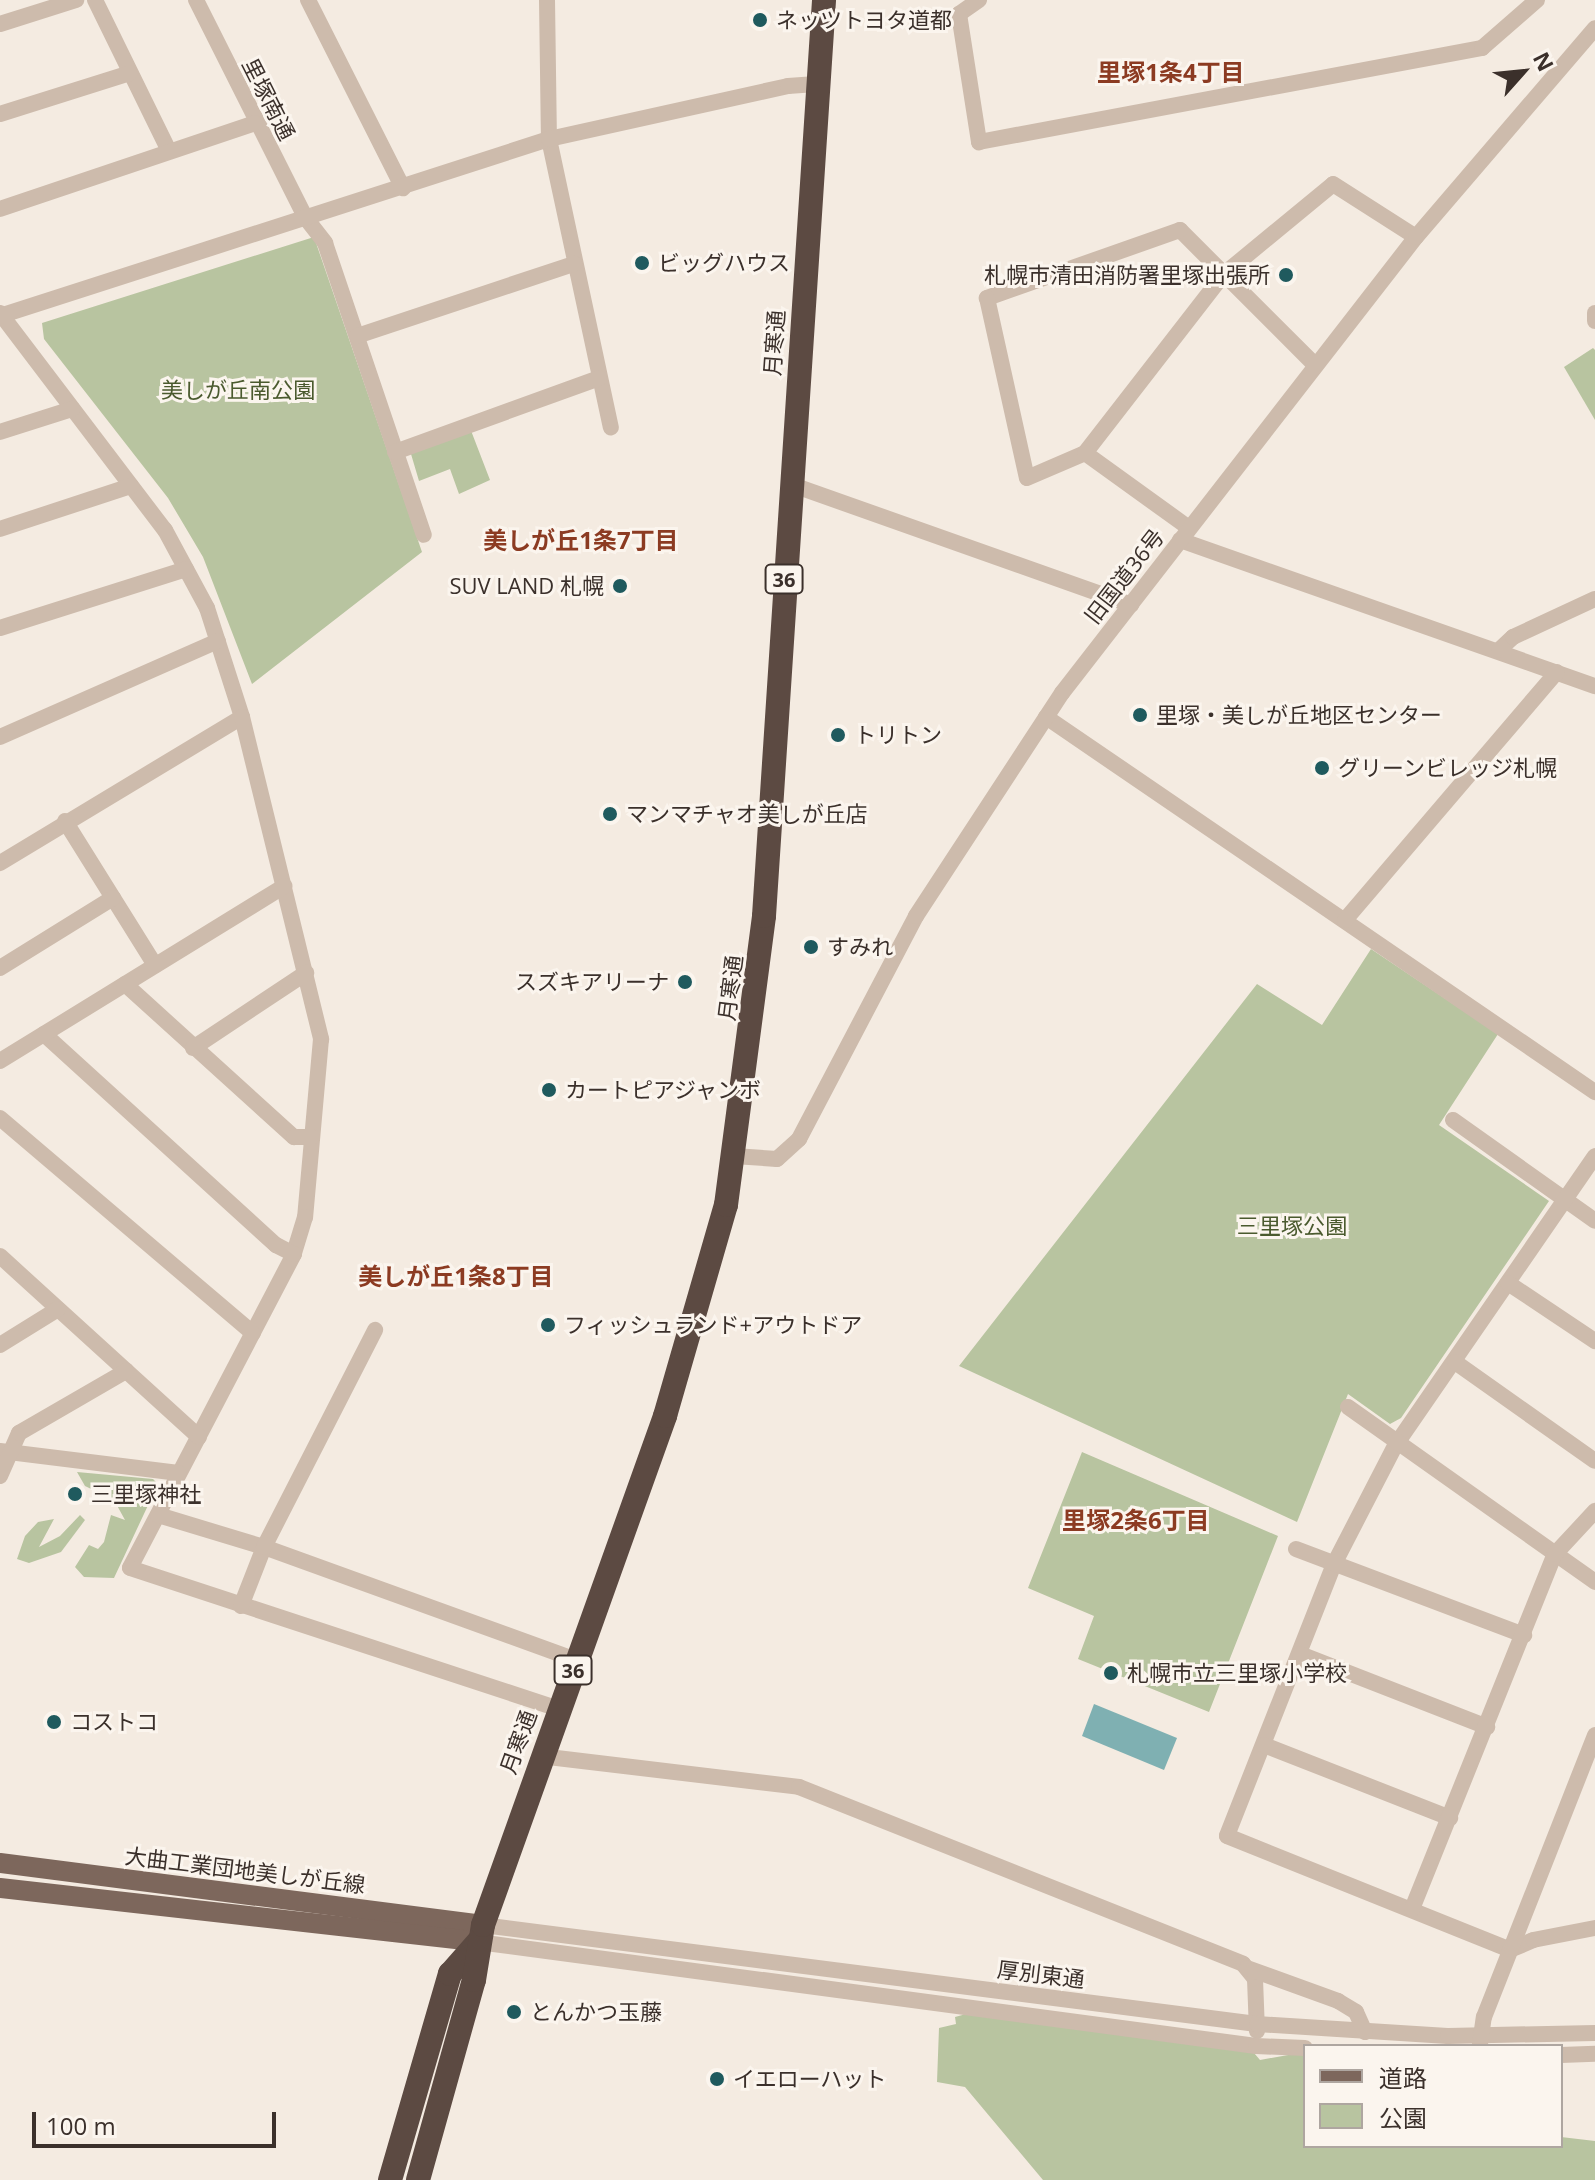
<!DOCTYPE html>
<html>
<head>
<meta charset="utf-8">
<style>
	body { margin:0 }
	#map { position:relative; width:1595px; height:2180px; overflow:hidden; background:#f4ebe1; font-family:"Open Sans","Noto Sans JP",sans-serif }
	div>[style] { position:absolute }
	.green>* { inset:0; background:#b8c4a0 }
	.water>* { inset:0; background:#7fb0b2 }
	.minor>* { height:16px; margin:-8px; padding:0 8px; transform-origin:8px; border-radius:8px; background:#cdbbac }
	.major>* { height:20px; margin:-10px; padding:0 10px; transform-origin:10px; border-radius:10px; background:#7d675c }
	.highway>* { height:24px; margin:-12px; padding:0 12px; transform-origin:12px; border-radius:12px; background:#5c4a42 }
	.dots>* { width:22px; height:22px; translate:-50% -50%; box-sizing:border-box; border:4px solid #fbf5ee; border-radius:50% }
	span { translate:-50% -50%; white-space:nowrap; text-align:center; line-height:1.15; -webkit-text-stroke:6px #fbf5ee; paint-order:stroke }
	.shield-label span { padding:2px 6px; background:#fbf5ee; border:2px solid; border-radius:6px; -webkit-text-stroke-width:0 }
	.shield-label { font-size:20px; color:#3b302b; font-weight:700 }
	.poi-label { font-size:22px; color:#3b302b }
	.left { translate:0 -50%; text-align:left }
	.right { translate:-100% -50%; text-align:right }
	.street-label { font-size:22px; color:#3b302b }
	.park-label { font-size:22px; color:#4a5a2e }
	.neighbourhood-label { font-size:24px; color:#8c3b22; font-weight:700 }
	.legend { position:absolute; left:1303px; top:2044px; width:260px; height:104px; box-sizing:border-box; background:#fbf5ee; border:2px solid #aea6a0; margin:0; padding:10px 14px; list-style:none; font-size:24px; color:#3b302b }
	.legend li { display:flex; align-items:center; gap:16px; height:40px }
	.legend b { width:40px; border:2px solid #aea6a0 }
	.north { position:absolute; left:1483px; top:32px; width:80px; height:80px; -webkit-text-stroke:6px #fbf5ee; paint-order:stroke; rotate:63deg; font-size:22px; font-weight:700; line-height:32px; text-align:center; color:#3b302b }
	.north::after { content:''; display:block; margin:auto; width:28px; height:36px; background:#3b302b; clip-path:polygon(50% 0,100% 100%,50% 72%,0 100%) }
	.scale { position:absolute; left:32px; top:2112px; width:244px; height:36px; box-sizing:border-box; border:4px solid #3b302b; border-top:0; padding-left:10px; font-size:24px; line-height:28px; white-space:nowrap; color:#3b302b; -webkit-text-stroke:6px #fbf5ee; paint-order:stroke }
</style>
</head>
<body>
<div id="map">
	<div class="green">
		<i style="clip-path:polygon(314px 237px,422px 552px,252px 684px,203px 557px,168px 498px,44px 339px,42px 323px)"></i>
		<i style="clip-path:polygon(1593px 348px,1595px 350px,1595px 420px,1564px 367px)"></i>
		<i style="clip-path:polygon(470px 428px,490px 480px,459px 494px,450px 469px,419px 481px,411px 454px)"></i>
		<i style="clip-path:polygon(1371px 949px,1498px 1034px,1439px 1125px,1549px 1201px,1401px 1418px,1390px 1424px,1348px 1394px,1297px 1522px,959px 1366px,1257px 984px,1322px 1025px)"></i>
		<i style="clip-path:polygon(1082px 1452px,1278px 1536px,1209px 1712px,1078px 1659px,1094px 1616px,1028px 1588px)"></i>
		<i style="clip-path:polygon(77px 1472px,153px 1479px,158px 1484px,114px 1578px,84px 1577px,75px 1567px,89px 1545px,98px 1549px,104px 1542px,111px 1515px,125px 1520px,114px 1500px,85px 1486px)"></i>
		<i style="clip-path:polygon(80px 1515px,85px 1520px,61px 1552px,29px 1563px,17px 1559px,25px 1536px,38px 1522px,54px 1519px,39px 1547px,60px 1536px)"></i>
		<i style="clip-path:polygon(966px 2014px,1249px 2047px,1260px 2060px,1305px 2052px,1305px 2146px,1561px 2146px,1561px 2137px,1595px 2141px,1595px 2180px,1043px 2180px,965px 2087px,937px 2082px,939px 2028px,956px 2024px,955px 2017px)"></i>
	</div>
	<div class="water">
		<i style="clip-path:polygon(1094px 1704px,1177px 1738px,1164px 1770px,1082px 1736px)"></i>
	</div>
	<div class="minor">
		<i style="left:95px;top:0;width:166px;rotate:63.9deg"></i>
		<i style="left:196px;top:0;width:243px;rotate:63.3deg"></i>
		<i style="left:305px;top:217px;width:33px;rotate:52deg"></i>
		<i style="left:325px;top:243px;width:308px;rotate:71.3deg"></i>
		<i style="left:308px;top:0;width:211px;rotate:63.2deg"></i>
		<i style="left:547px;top:0;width:139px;rotate:89.2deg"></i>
		<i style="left:549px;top:139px;width:295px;rotate:77.9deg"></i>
		<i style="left:979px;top:0;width:24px;rotate:145deg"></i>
		<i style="left:959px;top:14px;width:130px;rotate:81.1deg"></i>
		<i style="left:979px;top:142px;width:512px;rotate:-10.59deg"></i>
		<i style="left:1482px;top:48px;width:73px;rotate:-41.1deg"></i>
		<i style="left:0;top:24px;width:80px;rotate:-17.5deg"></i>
		<i style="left:0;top:114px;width:136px;rotate:-17.5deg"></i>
		<i style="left:0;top:209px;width:269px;rotate:-18.6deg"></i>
		<i style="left:0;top:313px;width:273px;rotate:52.8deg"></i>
		<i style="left:165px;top:530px;width:89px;rotate:61.7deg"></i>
		<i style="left:207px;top:608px;width:114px;rotate:72.2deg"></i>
		<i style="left:242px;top:717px;width:283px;rotate:148.9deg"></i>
		<i style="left:1595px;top:313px;width:8px;rotate:90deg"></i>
		<i style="left:0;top:316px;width:577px;rotate:-17.87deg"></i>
		<i style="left:549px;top:139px;width:245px;rotate:-12.5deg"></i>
		<i style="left:788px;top:86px;width:28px;rotate:-4deg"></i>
		<i style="left:357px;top:336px;width:229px;rotate:-18.4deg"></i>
		<i style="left:1315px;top:365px;width:191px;rotate:-135deg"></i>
		<i style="left:1180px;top:230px;width:205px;rotate:160.6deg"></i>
		<i style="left:987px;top:298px;width:184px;rotate:77.5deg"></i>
		<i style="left:1027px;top:478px;width:63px;rotate:-23.3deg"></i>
		<i style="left:1085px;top:453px;width:227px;rotate:-52.2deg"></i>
		<i style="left:1224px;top:274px;width:141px;rotate:-39.5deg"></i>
		<i style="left:1333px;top:184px;width:98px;rotate:32.6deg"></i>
		<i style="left:0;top:432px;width:76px;rotate:-17.7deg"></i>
		<i style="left:395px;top:452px;width:217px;rotate:-19.9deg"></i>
		<i style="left:1085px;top:453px;width:128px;rotate:35.8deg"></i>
		<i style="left:790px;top:484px;width:362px;rotate:19.5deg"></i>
		<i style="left:0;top:529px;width:138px;rotate:-18.2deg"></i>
		<i style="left:1180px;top:540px;width:440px;rotate:19.4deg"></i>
		<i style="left:0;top:628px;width:195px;rotate:-17.6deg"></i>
		<i style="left:1499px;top:650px;width:19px;rotate:-43deg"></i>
		<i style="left:1513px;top:637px;width:90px;rotate:-24.9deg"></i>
		<i style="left:242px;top:717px;width:332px;rotate:76.2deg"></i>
		<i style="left:321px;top:1039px;width:179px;rotate:95.1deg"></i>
		<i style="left:305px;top:1217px;width:39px;rotate:107deg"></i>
		<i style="left:294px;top:1254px;width:354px;rotate:117.6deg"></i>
		<i style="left:130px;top:1568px;width:451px;rotate:18.2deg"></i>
		<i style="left:1046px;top:717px;width:665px;rotate:34.34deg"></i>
		<i style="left:0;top:737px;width:238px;rotate:-23.8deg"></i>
		<i style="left:65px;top:821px;width:170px;rotate:58deg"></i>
		<i style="left:1345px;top:920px;width:326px;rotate:-49.5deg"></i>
		<i style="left:0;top:968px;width:133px;rotate:-31.8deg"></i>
		<i style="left:125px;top:984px;width:228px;rotate:42.2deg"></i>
		<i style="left:294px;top:1137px;width:18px"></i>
		<i style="left:44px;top:1034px;width:314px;rotate:42.3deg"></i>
		<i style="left:276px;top:1245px;width:20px;rotate:27deg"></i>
		<i style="left:193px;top:1048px;width:136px;rotate:-33.6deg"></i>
		<i style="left:0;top:1061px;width:334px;rotate:-31.6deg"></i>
		<i style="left:0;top:1118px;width:332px;rotate:40.4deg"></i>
		<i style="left:1453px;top:1120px;width:174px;rotate:35.4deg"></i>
		<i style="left:734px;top:1156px;width:43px;rotate:4deg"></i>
		<i style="left:777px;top:1159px;width:30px;rotate:-42deg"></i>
		<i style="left:799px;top:1139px;width:252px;rotate:-62.3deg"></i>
		<i style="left:916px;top:916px;width:267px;rotate:-56.8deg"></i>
		<i style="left:1062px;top:693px;width:577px;rotate:-52.18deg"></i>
		<i style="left:1416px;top:237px;width:275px;rotate:-49.4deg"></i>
		<i style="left:1595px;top:1156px;width:350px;rotate:124.6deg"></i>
		<i style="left:1396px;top:1444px;width:135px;rotate:117.3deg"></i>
		<i style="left:1334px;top:1564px;width:292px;rotate:111.5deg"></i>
		<i style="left:1227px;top:1836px;width:305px;rotate:21.9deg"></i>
		<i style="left:1510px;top:1950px;width:25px;rotate:-23deg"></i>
		<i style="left:1533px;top:1940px;width:63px;rotate:-11deg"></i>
		<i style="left:0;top:1256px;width:269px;rotate:42.3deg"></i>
		<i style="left:1508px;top:1283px;width:105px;rotate:33.7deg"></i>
		<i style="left:0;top:1345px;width:68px;rotate:-31.8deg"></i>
		<i style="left:1455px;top:1362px;width:171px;rotate:35.3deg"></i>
		<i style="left:1348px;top:1407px;width:303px;rotate:35.3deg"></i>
		<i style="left:0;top:1451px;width:180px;rotate:7deg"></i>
		<i style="left:0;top:1476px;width:47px;rotate:-66.2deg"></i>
		<i style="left:19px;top:1433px;width:124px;rotate:-30.1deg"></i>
		<i style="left:158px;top:1515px;width:111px;rotate:16.8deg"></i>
		<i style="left:264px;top:1547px;width:332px;rotate:19.9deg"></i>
		<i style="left:1296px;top:1549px;width:244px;rotate:20.7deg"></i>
		<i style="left:241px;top:1606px;width:63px;rotate:-68.7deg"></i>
		<i style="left:264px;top:1547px;width:244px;rotate:-62.9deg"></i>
		<i style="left:1300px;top:1654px;width:201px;rotate:21.3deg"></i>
		<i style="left:1264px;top:1745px;width:200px;rotate:21.4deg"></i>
		<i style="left:540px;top:1756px;width:261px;rotate:6.8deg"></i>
		<i style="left:799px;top:1787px;width:478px;rotate:21.7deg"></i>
		<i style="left:1243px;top:1964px;width:19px;rotate:51deg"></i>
		<i style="left:1255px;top:1979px;width:52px;rotate:87.8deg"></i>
		<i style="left:1412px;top:1909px;width:383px;rotate:-68.1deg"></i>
		<i style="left:1555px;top:1554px;width:59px;rotate:-47.1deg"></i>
		<i style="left:483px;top:1925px;width:780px;rotate:7.29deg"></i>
		<i style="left:1257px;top:2024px;width:191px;rotate:3.6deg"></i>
		<i style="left:1448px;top:2036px;width:147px;rotate:-1.2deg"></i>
		<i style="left:478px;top:1942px;width:785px;rotate:7.61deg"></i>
		<i style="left:1256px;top:2046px;width:49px;rotate:2.3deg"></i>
		<i style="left:1247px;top:1968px;width:97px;rotate:19.9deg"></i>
		<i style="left:1338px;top:2001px;width:21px;rotate:31deg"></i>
		<i style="left:1356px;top:2012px;width:22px;rotate:66deg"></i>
		<i style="left:1480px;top:2044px;width:27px;rotate:-82deg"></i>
		<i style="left:1484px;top:2017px;width:303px;rotate:-68.5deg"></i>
		<i style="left:1561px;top:2055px;width:34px;rotate:-2deg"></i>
	</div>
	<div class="major">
		<i style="left:0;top:1863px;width:487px;rotate:7.3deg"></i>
		<i style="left:0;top:1888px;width:481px;rotate:6.4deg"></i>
	</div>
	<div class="highway">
		<i style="left:390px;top:2180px;width:215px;rotate:-73.8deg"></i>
		<i style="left:450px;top:1974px;width:43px;rotate:-48.8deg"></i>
		<i style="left:418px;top:2180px;width:208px;rotate:-74.4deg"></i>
		<i style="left:474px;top:1980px;width:56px;rotate:-80.7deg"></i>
		<i style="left:483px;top:1925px;width:541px;rotate:-70.32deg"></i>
		<i style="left:665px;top:1416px;width:220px;rotate:-73.9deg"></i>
		<i style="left:726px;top:1205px;width:291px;rotate:-82.5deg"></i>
		<i style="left:764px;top:916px;width:918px;rotate:-86.25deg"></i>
	</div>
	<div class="dots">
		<i style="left:760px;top:20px;background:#1f5a5e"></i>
		<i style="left:642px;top:263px;background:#1f5a5e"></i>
		<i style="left:1286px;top:275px;background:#1f5a5e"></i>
		<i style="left:620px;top:586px;background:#1f5a5e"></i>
		<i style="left:1140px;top:715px;background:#1f5a5e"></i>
		<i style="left:838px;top:735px;background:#1f5a5e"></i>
		<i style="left:1322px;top:768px;background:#1f5a5e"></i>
		<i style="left:610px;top:814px;background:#1f5a5e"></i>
		<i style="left:811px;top:947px;background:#1f5a5e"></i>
		<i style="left:685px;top:982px;background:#1f5a5e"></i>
		<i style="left:549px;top:1090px;background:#1f5a5e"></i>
		<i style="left:548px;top:1325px;background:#1f5a5e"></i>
		<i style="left:75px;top:1494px;background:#1f5a5e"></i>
		<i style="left:1111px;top:1673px;background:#1f5a5e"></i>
		<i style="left:54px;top:1722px;background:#1f5a5e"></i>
		<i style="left:514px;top:2012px;background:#1f5a5e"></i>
		<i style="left:717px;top:2079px;background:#1f5a5e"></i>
	</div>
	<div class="shield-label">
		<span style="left:784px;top:579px">36</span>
		<span style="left:573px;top:1670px">36</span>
	</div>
	<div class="poi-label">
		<span class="left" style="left:776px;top:20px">ネッツトヨタ道都</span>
		<span class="left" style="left:658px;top:263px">ビッグハウス</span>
		<span class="right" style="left:1270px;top:275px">札幌市清田消防署里塚出張所</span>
		<span class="right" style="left:604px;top:586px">SUV LAND 札幌</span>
		<span class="left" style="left:1156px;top:715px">里塚・美しが丘地区センター</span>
		<span class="left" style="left:854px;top:735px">トリトン</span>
		<span class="left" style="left:1338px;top:768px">グリーンビレッジ札幌</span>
		<span class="left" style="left:626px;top:814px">マンマチャオ美しが丘店</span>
		<span class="left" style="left:827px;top:947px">すみれ</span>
		<span class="right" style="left:669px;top:982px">スズキアリーナ</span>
		<span class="left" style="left:565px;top:1090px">カートピアジャンボ</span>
		<span class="left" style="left:564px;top:1325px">フィッシュランド+アウトドア</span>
		<span class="left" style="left:91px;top:1494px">三里塚神社</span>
		<span class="left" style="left:1127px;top:1673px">札幌市立三里塚小学校</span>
		<span class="left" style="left:70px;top:1722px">コストコ</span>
		<span class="left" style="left:530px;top:2012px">とんかつ玉藤</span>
		<span class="left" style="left:733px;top:2079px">イエローハット</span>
	</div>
	<div class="street-label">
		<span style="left:269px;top:99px;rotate:63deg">里塚南通</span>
		<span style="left:774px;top:343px;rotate:-86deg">月寒通</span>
		<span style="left:1124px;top:576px;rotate:-52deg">旧国道36号</span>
		<span style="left:730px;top:988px;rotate:-83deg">月寒通</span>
		<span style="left:518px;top:1742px;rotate:-70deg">月寒通</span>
		<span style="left:245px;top:1870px;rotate:7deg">大曲工業団地美しが丘線</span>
		<span style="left:1041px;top:1974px;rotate:7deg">厚別東通</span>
	</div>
	<div class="park-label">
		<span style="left:238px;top:390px">美しが丘南公園</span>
		<span style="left:1292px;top:1226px">三里塚公園</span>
	</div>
	<div class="neighbourhood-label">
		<span style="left:1171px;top:72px">里塚1条4丁目</span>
		<span style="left:581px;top:540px">美しが丘1条7丁目</span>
		<span style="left:456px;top:1276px">美しが丘1条8丁目</span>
		<span style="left:1136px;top:1520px">里塚2条6丁目</span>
	</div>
	<ul class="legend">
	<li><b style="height:10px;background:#7d675c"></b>道路</li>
	<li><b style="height:22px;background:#b8c4a0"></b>公園</li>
	</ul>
	<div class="north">N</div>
	<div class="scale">100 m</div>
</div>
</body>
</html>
